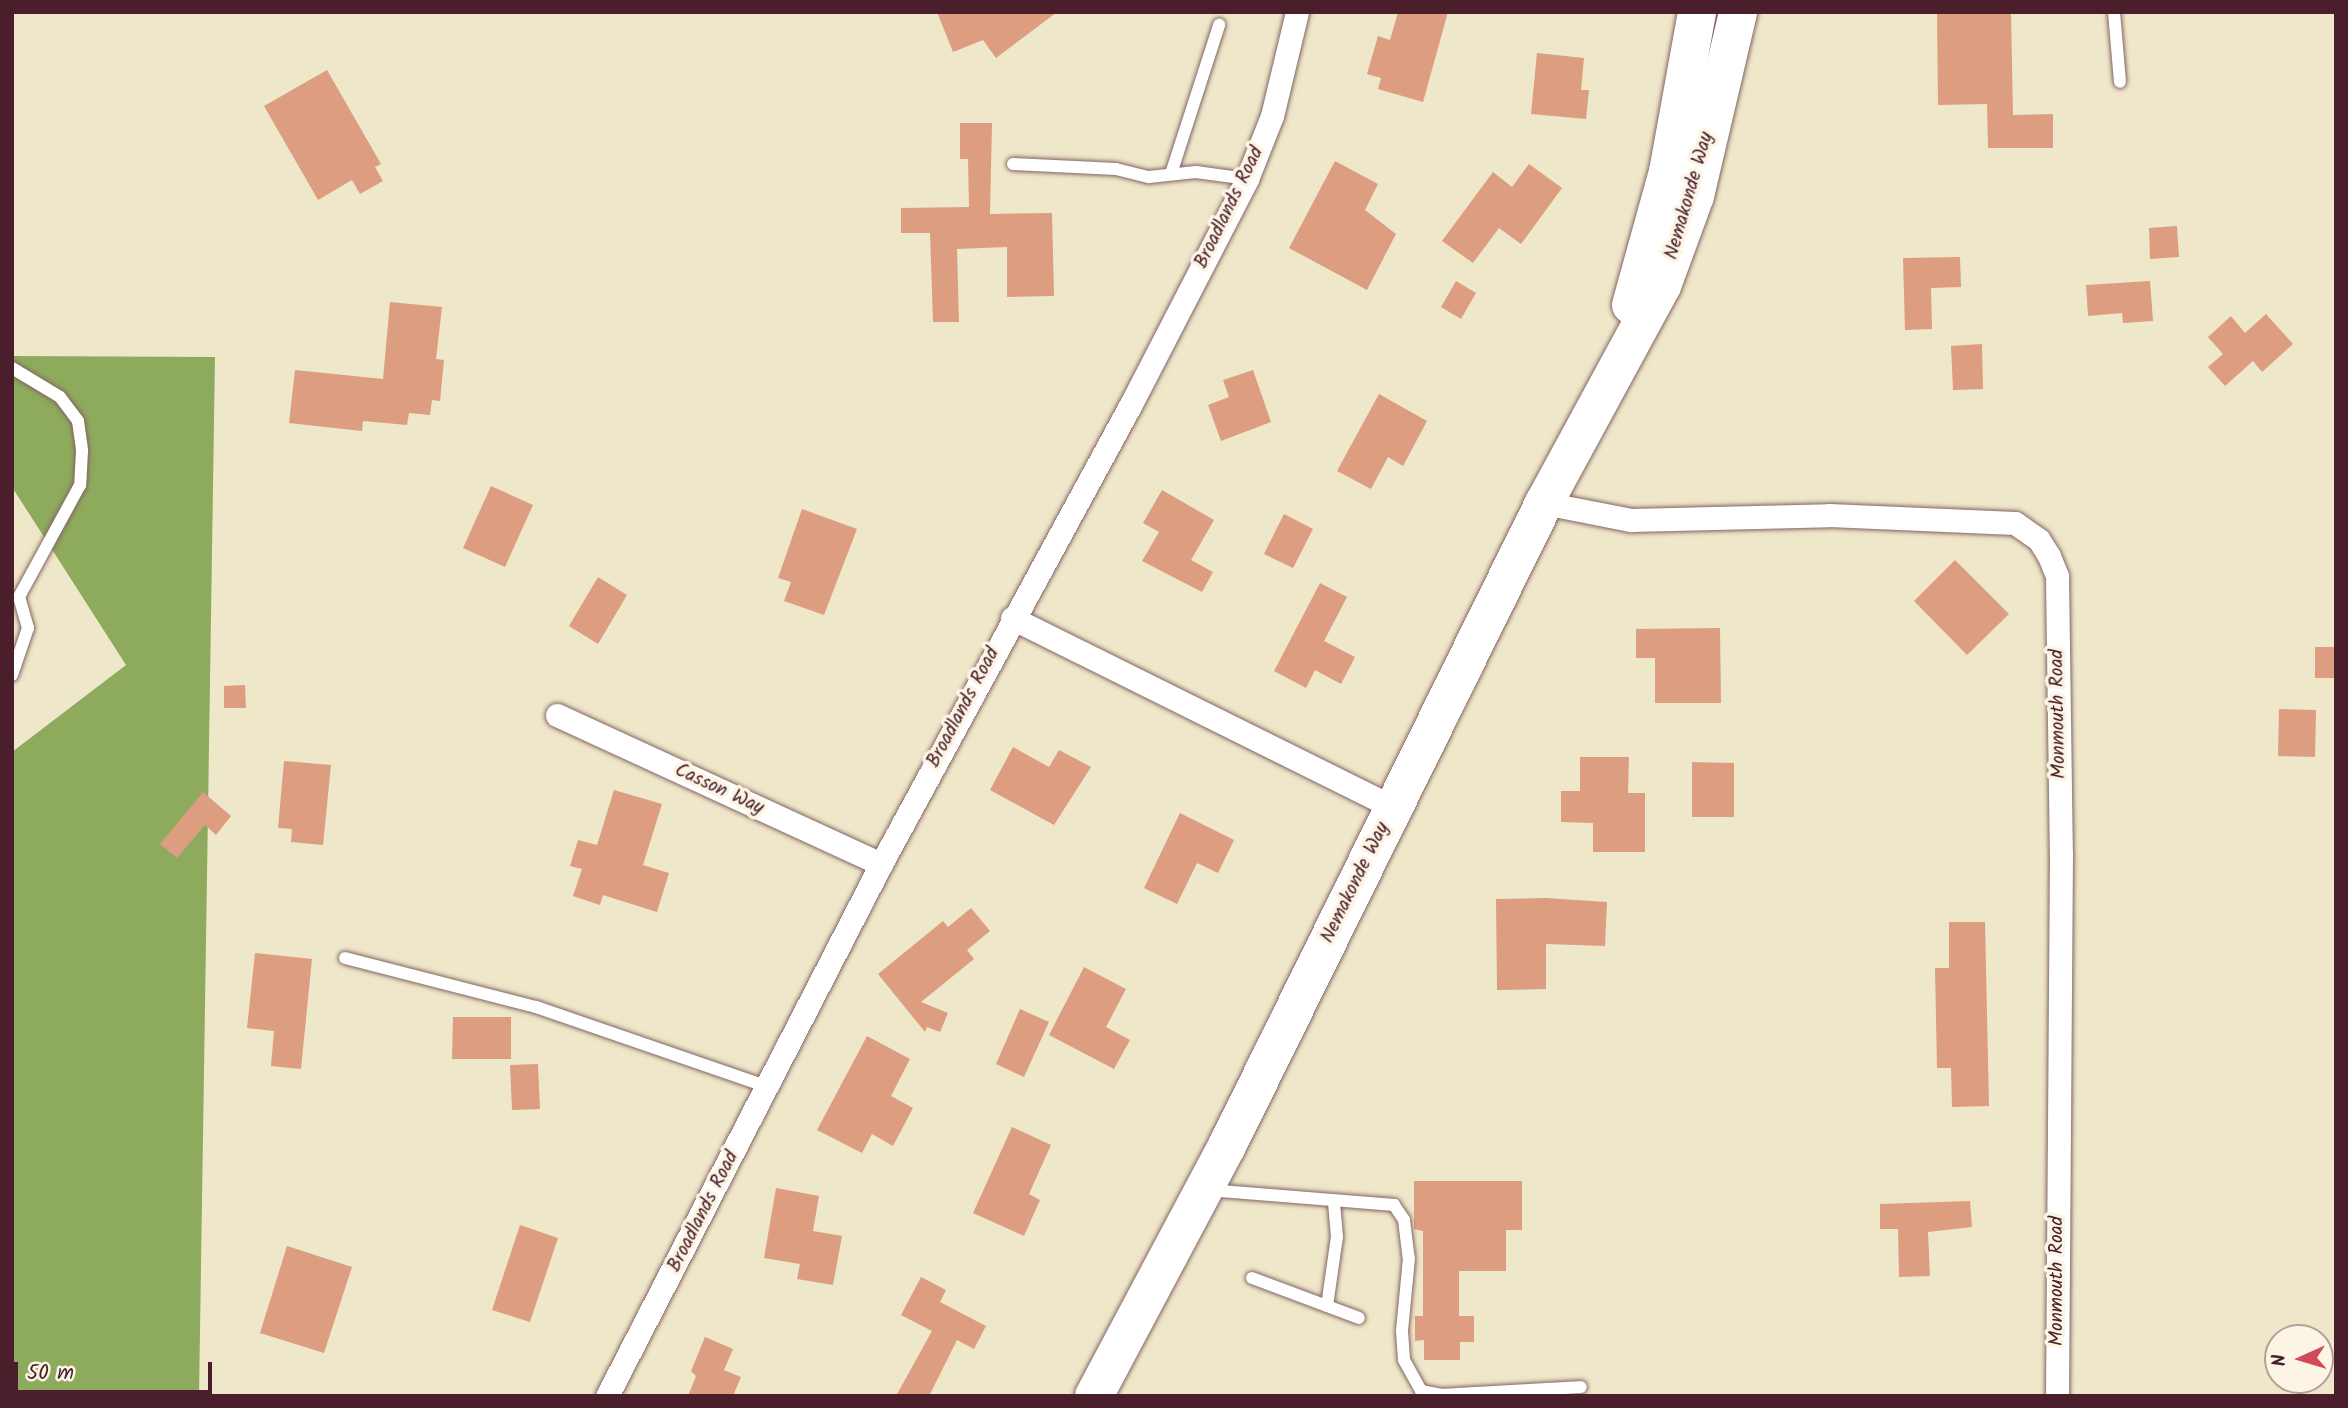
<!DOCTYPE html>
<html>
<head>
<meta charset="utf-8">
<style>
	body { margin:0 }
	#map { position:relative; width:2348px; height:1408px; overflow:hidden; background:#efe7ca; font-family:Kalam,sans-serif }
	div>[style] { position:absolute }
	.forest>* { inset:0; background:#8eaa5c }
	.building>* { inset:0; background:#dc9d81 }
	.roads { filter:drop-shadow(0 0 2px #846563) drop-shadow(0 0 2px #846563) }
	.lane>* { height:12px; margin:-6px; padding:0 6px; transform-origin:6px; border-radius:6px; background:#fff }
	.street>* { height:23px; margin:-11.5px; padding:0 11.5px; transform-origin:11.5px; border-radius:11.5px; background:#fff }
	.highway>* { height:38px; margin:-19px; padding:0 19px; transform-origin:19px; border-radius:19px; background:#fff }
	span { translate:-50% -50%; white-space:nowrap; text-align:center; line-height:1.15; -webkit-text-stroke:7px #fcf5e5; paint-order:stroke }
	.street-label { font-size:19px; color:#4a1f2b }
	.frame { position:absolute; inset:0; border:14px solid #4a1f2b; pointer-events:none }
	.north { position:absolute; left:2264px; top:1324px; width:70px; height:70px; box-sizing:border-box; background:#fcf5e5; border:2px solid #b59f9b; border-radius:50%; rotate:266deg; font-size:19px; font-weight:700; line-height:28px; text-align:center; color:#4a1f2b }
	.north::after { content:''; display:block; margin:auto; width:24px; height:32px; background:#d1495b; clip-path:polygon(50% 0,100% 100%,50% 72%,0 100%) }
	.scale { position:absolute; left:14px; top:1362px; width:198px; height:32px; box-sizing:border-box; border:4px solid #4a1f2b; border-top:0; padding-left:9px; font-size:21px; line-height:24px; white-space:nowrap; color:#4a1f2b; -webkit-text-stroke:5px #fcf5e5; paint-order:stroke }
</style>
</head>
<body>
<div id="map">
	<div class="forest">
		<i style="clip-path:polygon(12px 356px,215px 357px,199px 1396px,12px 1396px,12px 752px,126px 665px,12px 487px)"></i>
	</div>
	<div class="building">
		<i style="clip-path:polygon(937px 12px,1057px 12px,996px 58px,983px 40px,953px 52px)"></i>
		<i style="clip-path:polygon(1398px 12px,1448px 12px,1423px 102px,1378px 89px,1381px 78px,1367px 74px,1378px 36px,1390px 40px)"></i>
		<i style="clip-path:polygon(1937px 12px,2011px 12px,2013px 115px,2053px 114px,2053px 148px,1988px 148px,1987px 104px,1938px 105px)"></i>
		<i style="clip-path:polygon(1537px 53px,1584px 58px,1581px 90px,1589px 90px,1586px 119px,1531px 114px)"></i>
		<i style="clip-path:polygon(327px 70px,381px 164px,375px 167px,383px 181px,360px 194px,352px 180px,318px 200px,264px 106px)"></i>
		<i style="clip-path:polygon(960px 123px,992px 123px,990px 214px,1052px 213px,1054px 296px,1007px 297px,1007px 247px,957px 249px,959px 322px,933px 322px,930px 233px,901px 233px,901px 208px,969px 207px,968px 159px,960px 159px)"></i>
		<i style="clip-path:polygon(1335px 161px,1378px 184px,1365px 210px,1396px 234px,1367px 290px,1289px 248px)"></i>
		<i style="clip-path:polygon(1529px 164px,1562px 188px,1521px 244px,1499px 228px,1473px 263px,1442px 241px,1493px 172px,1512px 187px)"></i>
		<i style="clip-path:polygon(2177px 226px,2179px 257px,2150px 259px,2149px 228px)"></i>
		<i style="clip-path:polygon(1960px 257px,1961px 287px,1931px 288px,1932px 329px,1905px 330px,1903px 258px)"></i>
		<i style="clip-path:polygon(1456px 281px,1476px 293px,1461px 319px,1441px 307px)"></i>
		<i style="clip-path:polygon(2150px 281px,2153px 321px,2123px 323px,2122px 313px,2088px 316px,2086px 285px)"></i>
		<i style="clip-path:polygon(390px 302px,442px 307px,436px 359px,444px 360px,440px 401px,432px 400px,430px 415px,409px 413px,407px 425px,363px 421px,362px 431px,289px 423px,295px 370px,383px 379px)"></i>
		<i style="clip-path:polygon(2266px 314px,2293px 344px,2262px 372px,2253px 361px,2225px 386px,2208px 367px,2223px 354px,2208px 337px,2231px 316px,2245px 333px)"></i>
		<i style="clip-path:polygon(1982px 344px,1983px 389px,1953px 390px,1951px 346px)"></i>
		<i style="clip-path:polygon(1253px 370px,1271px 422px,1221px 441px,1208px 405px,1229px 397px,1223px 380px)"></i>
		<i style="clip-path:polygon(1379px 394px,1427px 421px,1403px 466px,1388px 457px,1371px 489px,1337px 471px)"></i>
		<i style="clip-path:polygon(491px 486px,533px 505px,505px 567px,463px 548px)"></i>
		<i style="clip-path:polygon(1162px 490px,1214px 520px,1191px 560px,1213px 572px,1202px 592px,1142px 561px,1159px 532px,1143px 523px)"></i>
		<i style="clip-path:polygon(802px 509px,857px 529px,824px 615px,784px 601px,791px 582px,778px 578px)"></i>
		<i style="clip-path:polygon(1284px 514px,1313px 529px,1293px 568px,1264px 554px)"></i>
		<i style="clip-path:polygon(1955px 560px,2009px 614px,1967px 655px,1914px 601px)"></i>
		<i style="clip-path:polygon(598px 577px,627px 595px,598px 644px,569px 626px)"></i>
		<i style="clip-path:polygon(1320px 583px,1347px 597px,1324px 641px,1355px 657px,1341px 684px,1315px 670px,1306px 688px,1274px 671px)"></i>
		<i style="clip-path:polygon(1720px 628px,1721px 703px,1655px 703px,1655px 658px,1636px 658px,1636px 629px)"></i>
		<i style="clip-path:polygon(2315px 647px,2336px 647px,2336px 678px,2315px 678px)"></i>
		<i style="clip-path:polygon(245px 685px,246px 708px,224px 708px,224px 686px)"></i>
		<i style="clip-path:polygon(2279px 709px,2316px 710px,2315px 757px,2278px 756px)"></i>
		<i style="clip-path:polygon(1013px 747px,1049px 767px,1059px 750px,1091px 767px,1054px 825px,990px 790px)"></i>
		<i style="clip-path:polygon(1580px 757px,1629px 757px,1628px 793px,1645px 793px,1645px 852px,1593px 852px,1593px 823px,1561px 822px,1561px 791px,1580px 791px)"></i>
		<i style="clip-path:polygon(284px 761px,331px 765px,323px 845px,291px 842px,292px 829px,278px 828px)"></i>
		<i style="clip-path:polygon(1692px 762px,1734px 763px,1734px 817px,1692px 817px)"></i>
		<i style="clip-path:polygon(614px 790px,662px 804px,643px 865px,669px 873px,657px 912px,603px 895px,600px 905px,573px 896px,582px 869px,570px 866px,578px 840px,597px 845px)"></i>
		<i style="clip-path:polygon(203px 792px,231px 816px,216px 835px,205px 825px,177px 858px,160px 844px)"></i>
		<i style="clip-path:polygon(1180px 813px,1234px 840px,1218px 873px,1197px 863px,1177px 904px,1144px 888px)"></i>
		<i style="clip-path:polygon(1546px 898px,1607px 902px,1605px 946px,1546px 944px,1546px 989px,1497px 990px,1496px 899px)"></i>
		<i style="clip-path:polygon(971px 908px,990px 931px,967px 950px,974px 959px,921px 1002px,948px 1013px,940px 1032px,927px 1027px,925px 1032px,878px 974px,943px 921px,948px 927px)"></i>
		<i style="clip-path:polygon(1949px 922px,1985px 922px,1989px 1106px,1952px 1107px,1951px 1068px,1937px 1068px,1935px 968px,1949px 968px)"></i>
		<i style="clip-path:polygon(255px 953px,312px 959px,301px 1069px,271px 1066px,274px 1031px,247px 1028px)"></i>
		<i style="clip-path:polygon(1084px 967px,1126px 989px,1106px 1027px,1130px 1040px,1114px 1069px,1049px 1035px)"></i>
		<i style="clip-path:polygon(1020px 1009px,1049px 1022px,1024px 1077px,996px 1064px)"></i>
		<i style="clip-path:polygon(453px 1017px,511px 1017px,511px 1059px,452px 1059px)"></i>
		<i style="clip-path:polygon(867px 1036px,910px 1059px,891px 1096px,913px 1108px,893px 1146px,872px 1134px,862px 1153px,817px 1130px)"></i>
		<i style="clip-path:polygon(538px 1064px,540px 1109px,512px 1110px,510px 1065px)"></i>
		<i style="clip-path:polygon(1012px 1127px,1051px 1145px,1029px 1194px,1040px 1200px,1024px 1236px,973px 1213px)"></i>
		<i style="clip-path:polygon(1414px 1181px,1522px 1181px,1522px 1230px,1506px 1230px,1506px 1271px,1459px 1271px,1459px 1316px,1474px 1316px,1474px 1342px,1460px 1342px,1460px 1360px,1424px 1360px,1424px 1340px,1415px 1341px,1415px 1316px,1423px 1316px,1423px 1231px,1414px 1229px)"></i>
		<i style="clip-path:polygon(776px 1188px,819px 1196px,813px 1231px,842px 1236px,833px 1285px,797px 1279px,800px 1264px,764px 1258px)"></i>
		<i style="clip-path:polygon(1970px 1201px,1972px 1227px,1928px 1232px,1930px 1276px,1899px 1277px,1898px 1229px,1880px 1229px,1880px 1204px)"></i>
		<i style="clip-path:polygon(520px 1225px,558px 1238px,530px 1322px,492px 1310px)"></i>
		<i style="clip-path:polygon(287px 1246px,352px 1267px,324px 1353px,260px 1333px)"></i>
		<i style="clip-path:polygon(921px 1277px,946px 1290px,940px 1302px,986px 1326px,974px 1349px,957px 1340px,929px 1396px,896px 1396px,932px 1331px,901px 1315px)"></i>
		<i style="clip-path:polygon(705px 1337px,733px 1349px,724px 1370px,741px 1377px,733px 1396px,688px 1396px,696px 1376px,691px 1371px)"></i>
	</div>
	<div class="roads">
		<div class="lane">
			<i style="left:2114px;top:12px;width:70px;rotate:85.1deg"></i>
			<i style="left:1013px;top:164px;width:103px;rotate:2.8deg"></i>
			<i style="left:1116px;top:169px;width:34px;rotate:14deg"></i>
			<i style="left:1149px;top:177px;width:47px;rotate:-6.1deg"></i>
			<i style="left:1196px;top:172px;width:51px;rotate:7.8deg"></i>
			<i style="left:1171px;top:174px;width:157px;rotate:-72.1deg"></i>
			<i style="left:12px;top:368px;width:56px;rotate:31.1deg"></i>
			<i style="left:60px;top:397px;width:30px;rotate:53deg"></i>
			<i style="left:78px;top:421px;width:30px;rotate:82deg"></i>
			<i style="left:82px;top:451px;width:34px;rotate:93deg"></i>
			<i style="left:80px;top:485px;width:128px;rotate:118.6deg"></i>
			<i style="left:12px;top:675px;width:50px;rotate:-71.2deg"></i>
			<i style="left:28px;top:628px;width:32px;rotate:-106deg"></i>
			<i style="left:345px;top:958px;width:197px;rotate:14.4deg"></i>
			<i style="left:536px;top:1007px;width:245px;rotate:19deg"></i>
			<i style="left:1208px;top:1190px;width:187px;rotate:4.6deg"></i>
			<i style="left:1394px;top:1205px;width:18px;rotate:56deg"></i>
			<i style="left:1404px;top:1220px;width:38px;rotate:83deg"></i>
			<i style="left:1409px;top:1258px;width:73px;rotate:95.5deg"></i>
			<i style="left:1402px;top:1331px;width:29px;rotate:86deg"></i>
			<i style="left:1404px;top:1360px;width:35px;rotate:61deg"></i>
			<i style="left:1421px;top:1391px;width:21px;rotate:11deg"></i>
			<i style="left:1442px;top:1395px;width:139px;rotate:-3.3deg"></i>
			<i style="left:1252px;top:1278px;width:114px;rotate:20.5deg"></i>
			<i style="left:1327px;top:1306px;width:70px;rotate:-81.8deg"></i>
			<i style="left:1337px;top:1237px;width:36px;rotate:-95deg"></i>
		</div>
		<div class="street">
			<i style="left:1544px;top:503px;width:89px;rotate:11.1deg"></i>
			<i style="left:1631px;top:520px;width:198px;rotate:-1.4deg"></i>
			<i style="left:1829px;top:515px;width:186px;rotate:2.5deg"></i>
			<i style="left:2015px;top:523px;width:29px;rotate:35deg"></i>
			<i style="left:2039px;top:540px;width:19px;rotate:58deg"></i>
			<i style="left:2049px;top:556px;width:22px;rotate:68deg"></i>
			<i style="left:2057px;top:576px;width:277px;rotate:89.2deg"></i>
			<i style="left:2061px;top:853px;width:543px;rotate:90.42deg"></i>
			<i style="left:1012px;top:618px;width:425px;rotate:26.4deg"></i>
			<i style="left:557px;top:715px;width:357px;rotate:24.7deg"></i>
			<i style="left:607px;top:1396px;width:598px;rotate:-62.75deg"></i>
			<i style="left:881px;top:864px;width:524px;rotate:-61.48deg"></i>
			<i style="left:1131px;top:404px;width:253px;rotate:-62.7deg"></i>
			<i style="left:1247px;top:179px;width:68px;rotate:-68.4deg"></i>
			<i style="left:1272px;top:116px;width:107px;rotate:-76.5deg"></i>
		</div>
		<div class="highway">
			<i style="left:1631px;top:305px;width:138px;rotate:-74.5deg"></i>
			<i style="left:1668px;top:172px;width:163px;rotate:-79.7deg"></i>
			<i style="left:1094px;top:1396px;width:283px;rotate:-62deg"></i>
			<i style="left:1227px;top:1146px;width:717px;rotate:-63.76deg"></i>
			<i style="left:1544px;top:503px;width:247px;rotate:-61.5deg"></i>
			<i style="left:1662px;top:286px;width:96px;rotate:-69.9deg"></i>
			<i style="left:1695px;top:196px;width:189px;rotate:-76.8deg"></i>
		</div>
	</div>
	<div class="street-label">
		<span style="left:1690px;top:196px;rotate:-74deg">Nemakonde Way</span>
		<span style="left:1230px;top:208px;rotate:-64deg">Broadlands Road</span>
		<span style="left:964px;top:708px;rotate:-62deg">Broadlands Road</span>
		<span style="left:2059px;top:714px;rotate:-91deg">Monmouth Road</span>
		<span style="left:719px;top:790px;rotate:25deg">Casson Way</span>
		<span style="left:1356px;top:883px;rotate:-64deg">Nemakonde Way</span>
		<span style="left:704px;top:1212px;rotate:-63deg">Broadlands Road</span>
		<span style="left:2058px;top:1281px;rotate:-90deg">Monmouth Road</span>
	</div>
	<div class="frame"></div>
	<div class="north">N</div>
	<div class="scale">50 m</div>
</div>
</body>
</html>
